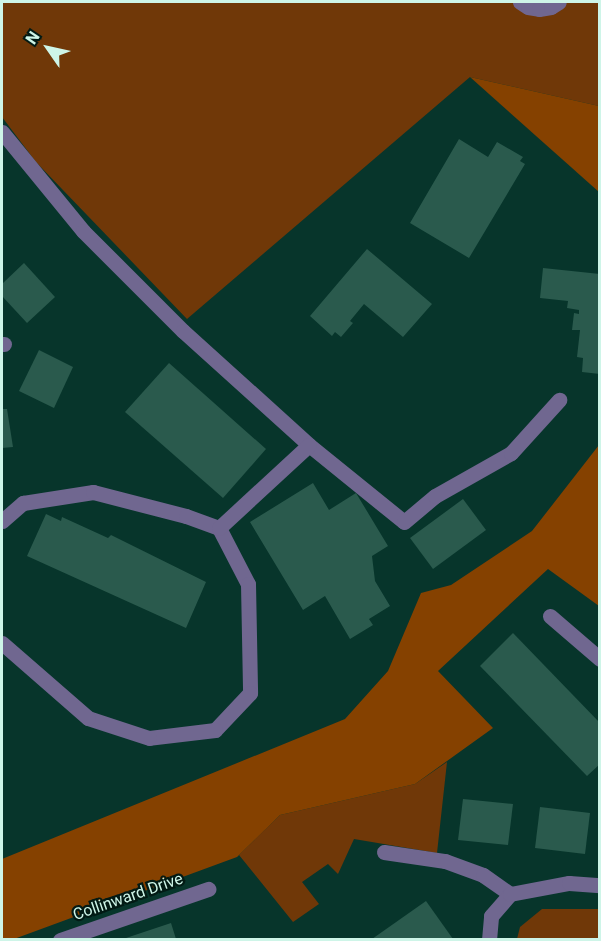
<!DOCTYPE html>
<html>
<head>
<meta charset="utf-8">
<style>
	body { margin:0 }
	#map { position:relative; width:601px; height:941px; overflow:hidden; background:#07352b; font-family:Roboto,sans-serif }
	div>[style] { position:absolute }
	.green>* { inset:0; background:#703808 }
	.forest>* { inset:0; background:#854100 }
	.building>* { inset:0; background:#2a5a4d }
	.minor>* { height:15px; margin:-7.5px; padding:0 7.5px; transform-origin:7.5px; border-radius:7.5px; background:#706790 }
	span { translate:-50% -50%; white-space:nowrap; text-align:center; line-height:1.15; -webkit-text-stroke:4.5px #021a14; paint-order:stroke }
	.street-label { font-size:16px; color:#cef5e8 }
	.frame { position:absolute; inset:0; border:3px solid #cef5e8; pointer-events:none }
	.north { position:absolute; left:18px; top:18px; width:60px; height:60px; -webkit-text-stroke:4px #021a14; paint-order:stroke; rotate:304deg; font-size:16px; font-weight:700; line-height:24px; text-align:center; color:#cef5e8 }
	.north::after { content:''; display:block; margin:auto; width:21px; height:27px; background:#cef5e8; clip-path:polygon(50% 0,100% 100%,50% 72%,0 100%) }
</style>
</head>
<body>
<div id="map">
	<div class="green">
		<i style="clip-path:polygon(2px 2px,599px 2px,599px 106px,470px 77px,187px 319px,36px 162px,2px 117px)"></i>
		<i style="clip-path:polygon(447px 762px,437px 853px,354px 839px,338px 874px,328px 864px,302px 882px,319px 904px,293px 922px,239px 855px,280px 815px,415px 784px)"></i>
		<i style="clip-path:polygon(542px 909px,599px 909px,599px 939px,517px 939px,520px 927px)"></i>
	</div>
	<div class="forest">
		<i style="clip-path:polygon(470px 77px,599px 106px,599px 192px)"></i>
		<i style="clip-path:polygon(599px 445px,599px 606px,548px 569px,438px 671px,493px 728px,415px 784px,280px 815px,237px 857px,14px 939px,2px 939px,2px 859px,345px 719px,388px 671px,421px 593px,451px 585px,532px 531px)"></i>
	</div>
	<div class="building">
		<i style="clip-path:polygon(459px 139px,488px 157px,497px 142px,523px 157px,520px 161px,525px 164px,469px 258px,410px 223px)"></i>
		<i style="clip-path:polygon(367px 249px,432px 304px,403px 337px,364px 304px,350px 321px,353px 323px,341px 337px,335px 332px,332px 336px,310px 316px)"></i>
		<i style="clip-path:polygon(24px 263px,55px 297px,27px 323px,2px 296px,2px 284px)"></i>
		<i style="clip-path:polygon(543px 268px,600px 274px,600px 374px,582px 372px,583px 358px,577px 357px,580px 330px,572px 330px,574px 313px,579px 314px,579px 310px,567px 308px,568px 301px,540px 298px)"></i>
		<i style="clip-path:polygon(39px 350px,73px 367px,54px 408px,19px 391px)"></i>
		<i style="clip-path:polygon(169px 363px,266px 449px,223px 498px,125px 412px)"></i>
		<i style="clip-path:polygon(2px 409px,7px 409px,13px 447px,2px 448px)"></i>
		<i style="clip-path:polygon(313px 483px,329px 510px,356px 493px,388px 546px,372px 556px,375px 581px,390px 606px,369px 619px,373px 625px,350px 639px,325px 596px,303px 610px,250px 522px)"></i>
		<i style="clip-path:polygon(463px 499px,486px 530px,433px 569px,410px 538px)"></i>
		<i style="clip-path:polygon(46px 514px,61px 521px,62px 517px,108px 538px,111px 535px,206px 582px,186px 628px,27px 556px)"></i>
		<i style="clip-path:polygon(513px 633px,600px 723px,600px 764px,587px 776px,480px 666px)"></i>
		<i style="clip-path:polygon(463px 799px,513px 804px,508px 845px,458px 840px)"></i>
		<i style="clip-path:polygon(540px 807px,590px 813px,585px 854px,535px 848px)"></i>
		<i style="clip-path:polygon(426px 901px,453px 939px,372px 939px)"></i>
		<i style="clip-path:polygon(171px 923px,176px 939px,123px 939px)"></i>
	</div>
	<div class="minor">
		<i style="left:520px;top:2px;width:9px;rotate:32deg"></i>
		<i style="left:528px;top:7px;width:11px;rotate:10deg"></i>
		<i style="left:539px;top:9px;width:12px;rotate:-9deg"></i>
		<i style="left:551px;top:7px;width:9px;rotate:-32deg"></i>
		<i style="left:2px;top:132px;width:128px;rotate:50.7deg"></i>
		<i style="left:83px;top:231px;width:141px;rotate:45deg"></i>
		<i style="left:183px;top:331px;width:170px;rotate:42.1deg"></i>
		<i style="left:309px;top:445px;width:122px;rotate:39deg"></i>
		<i style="left:404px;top:522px;width:40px;rotate:-40deg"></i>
		<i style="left:435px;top:496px;width:87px;rotate:-29.5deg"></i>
		<i style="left:511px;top:453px;width:72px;rotate:-47.8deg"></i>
		<i style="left:2px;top:344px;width:2px"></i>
		<i style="left:2px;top:521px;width:28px;rotate:-41deg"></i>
		<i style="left:23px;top:503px;width:71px;rotate:-8.9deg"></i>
		<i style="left:93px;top:492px;width:96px;rotate:14.5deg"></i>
		<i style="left:186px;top:516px;width:35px;rotate:20deg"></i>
		<i style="left:219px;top:528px;width:63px;rotate:62.6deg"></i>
		<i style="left:248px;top:584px;width:109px;rotate:88.9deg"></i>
		<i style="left:250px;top:693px;width:51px;rotate:133.4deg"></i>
		<i style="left:215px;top:730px;width:66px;rotate:173.1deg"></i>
		<i style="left:149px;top:738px;width:64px;rotate:-161.8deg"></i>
		<i style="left:88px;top:718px;width:114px;rotate:-138.9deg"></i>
		<i style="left:219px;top:528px;width:122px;rotate:-42.7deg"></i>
		<i style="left:550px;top:616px;width:66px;rotate:40.7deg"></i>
		<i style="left:384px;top:852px;width:62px;rotate:8.4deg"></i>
		<i style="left:445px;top:861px;width:40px;rotate:20.2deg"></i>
		<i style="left:483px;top:875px;width:33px;rotate:35deg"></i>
		<i style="left:60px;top:940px;width:157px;rotate:-19deg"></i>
		<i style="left:489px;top:940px;width:24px;rotate:-85deg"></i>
		<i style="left:491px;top:916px;width:29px;rotate:-49deg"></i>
		<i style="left:510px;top:894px;width:60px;rotate:-10.6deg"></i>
		<i style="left:569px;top:883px;width:31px;rotate:4deg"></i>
	</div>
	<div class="street-label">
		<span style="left:128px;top:897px;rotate:-19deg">Collinward Drive</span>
	</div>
	<div class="frame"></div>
	<div class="north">N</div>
</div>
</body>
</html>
